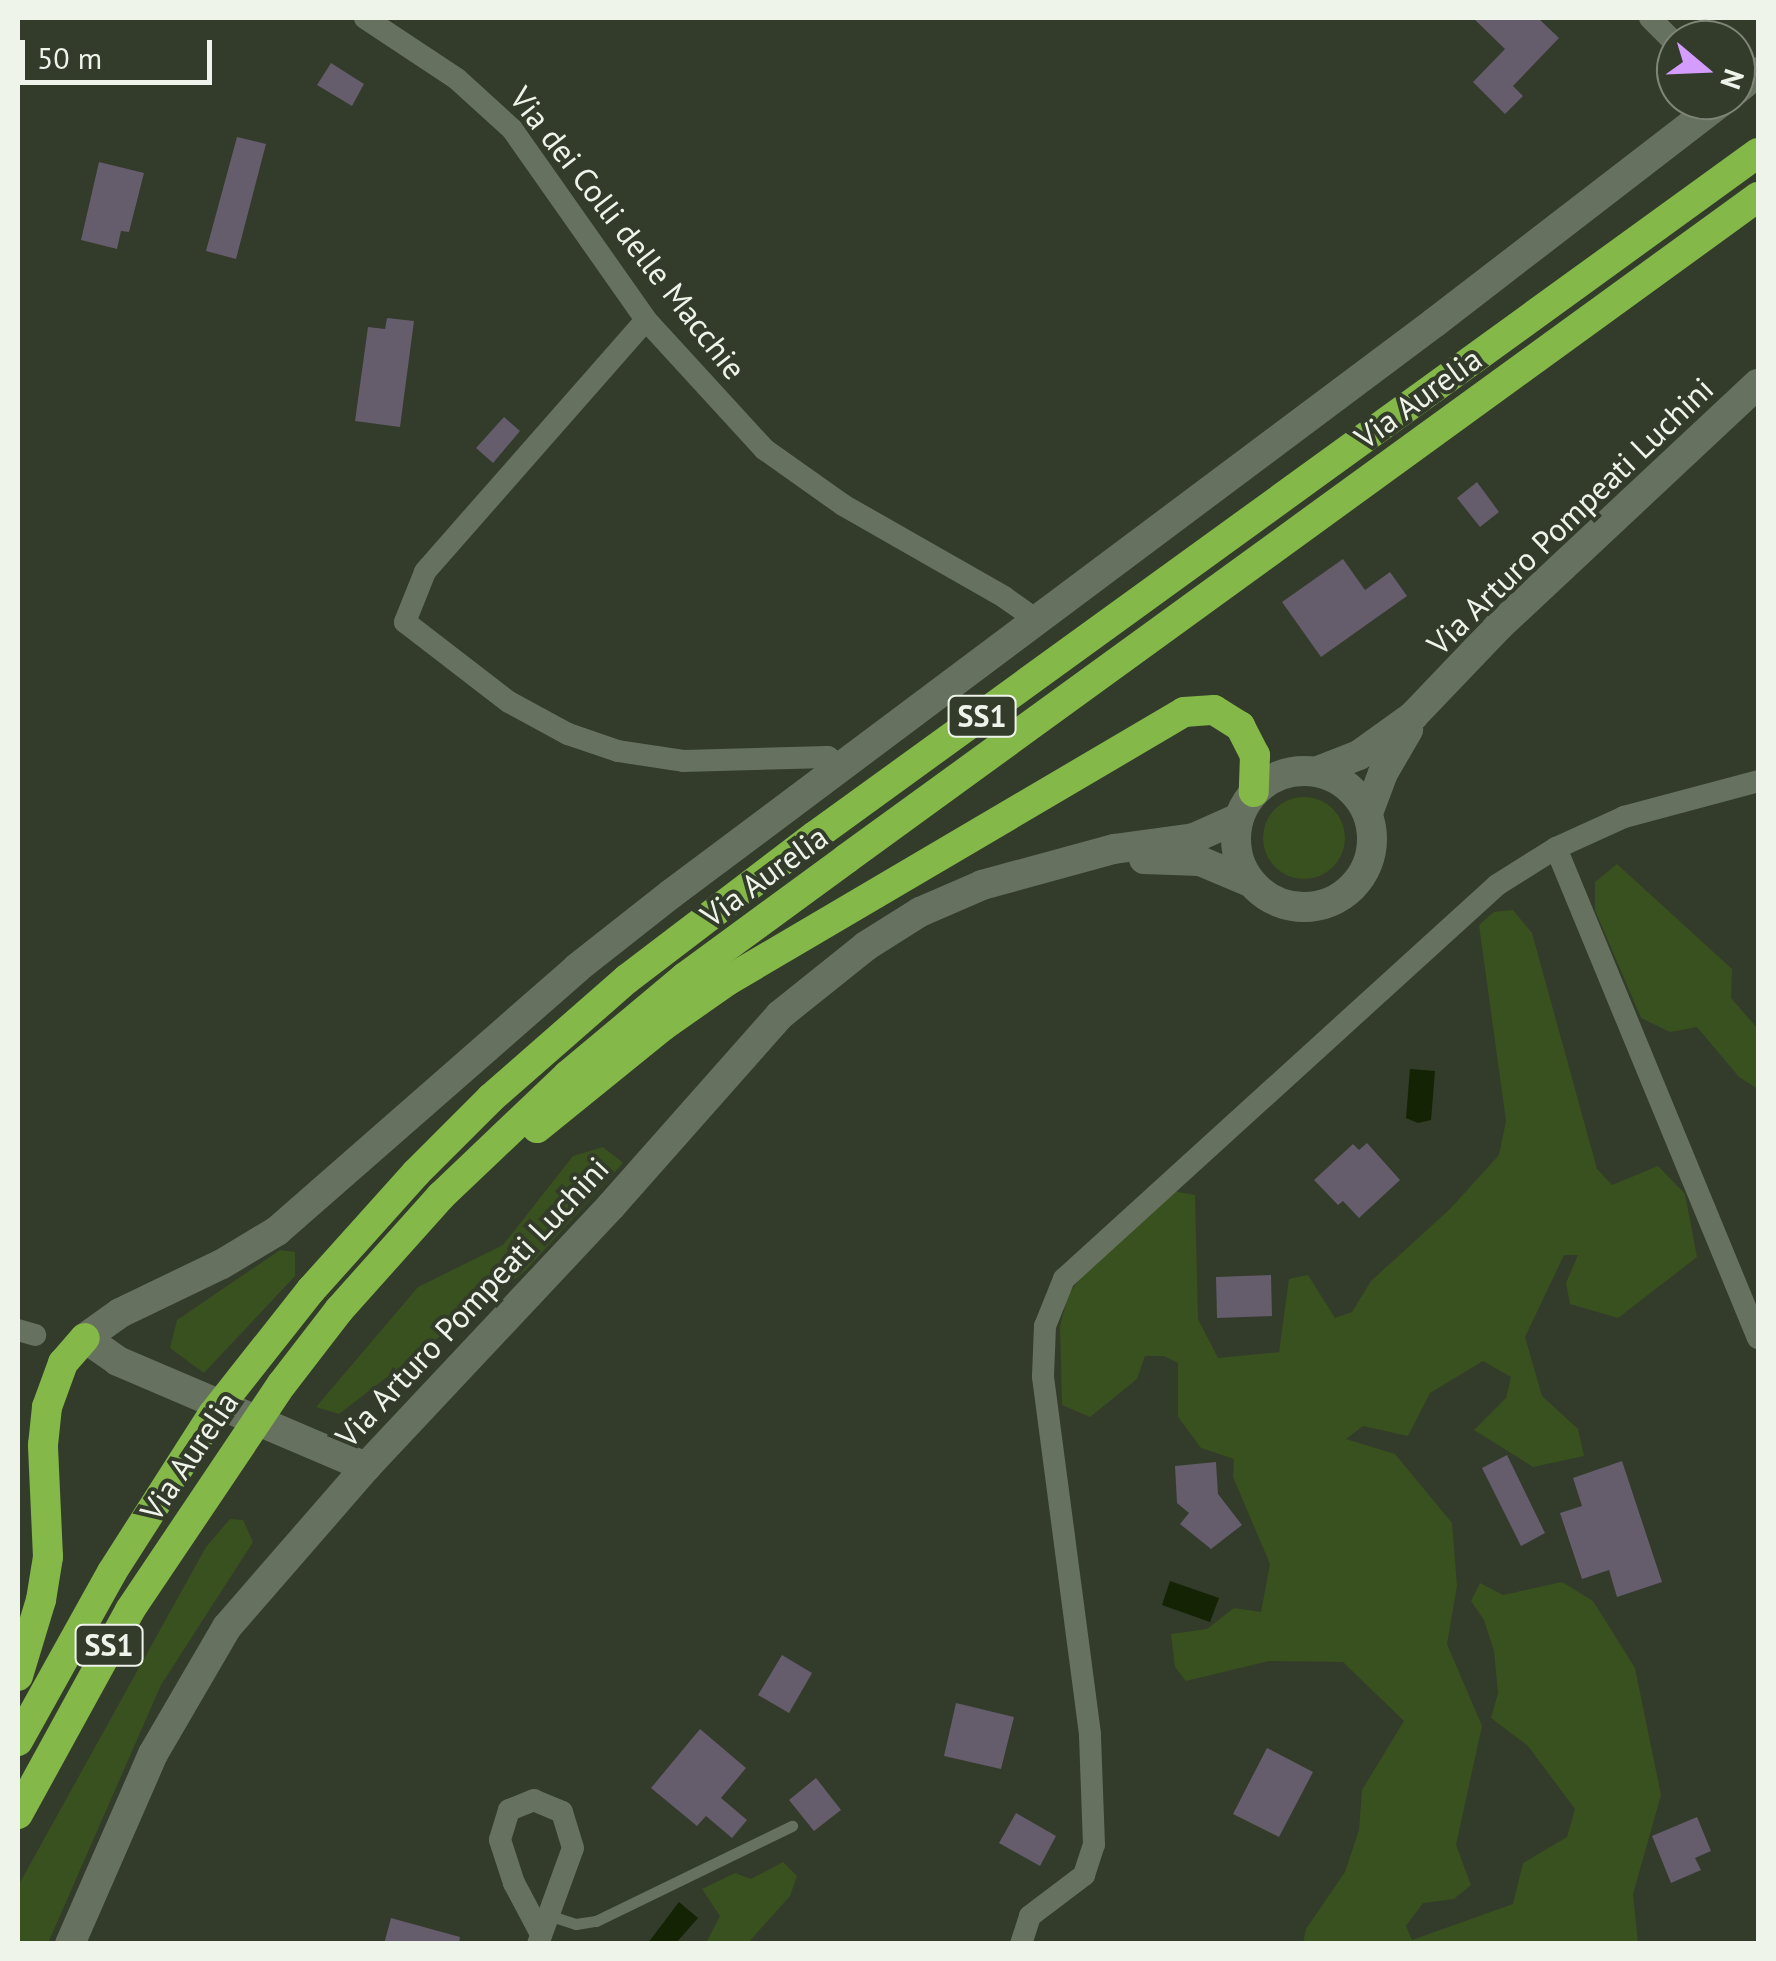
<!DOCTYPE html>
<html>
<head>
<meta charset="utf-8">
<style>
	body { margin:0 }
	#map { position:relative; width:1776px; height:1961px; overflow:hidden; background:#333b2b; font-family:"PT Sans",sans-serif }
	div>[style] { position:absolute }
	.green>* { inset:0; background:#39511e }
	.round { border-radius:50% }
	.water>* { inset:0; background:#142303 }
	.building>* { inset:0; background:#655c6c }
	.lane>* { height:11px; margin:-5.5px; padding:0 5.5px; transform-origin:5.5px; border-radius:5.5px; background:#67715f }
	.street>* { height:22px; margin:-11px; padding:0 11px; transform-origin:11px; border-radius:11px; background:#67715f }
	.secondary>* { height:30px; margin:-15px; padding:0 15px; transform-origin:15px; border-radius:15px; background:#67715f }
	.secondary>.ring { margin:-15px; padding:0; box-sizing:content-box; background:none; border:30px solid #67715f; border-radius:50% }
	.highway>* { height:30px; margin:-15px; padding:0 15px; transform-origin:15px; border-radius:15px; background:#84b848 }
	span { translate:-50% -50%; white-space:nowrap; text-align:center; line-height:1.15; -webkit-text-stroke:8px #333b2b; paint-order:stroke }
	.shield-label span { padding:2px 8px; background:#333b2b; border:2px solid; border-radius:8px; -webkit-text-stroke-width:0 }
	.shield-label { font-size:30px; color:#eff4ea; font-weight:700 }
	.street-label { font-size:32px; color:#eff4ea }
	.frame { position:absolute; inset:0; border:20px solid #eff4ea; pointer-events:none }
	.north { position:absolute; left:1656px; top:20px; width:100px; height:100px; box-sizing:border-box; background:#333b2b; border:2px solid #7e8577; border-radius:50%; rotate:109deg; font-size:28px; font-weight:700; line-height:40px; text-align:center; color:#eff4ea }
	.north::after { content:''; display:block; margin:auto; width:35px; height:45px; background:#d39cfd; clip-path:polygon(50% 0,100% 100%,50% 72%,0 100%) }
	.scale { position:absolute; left:20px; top:40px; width:192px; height:45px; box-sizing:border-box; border:5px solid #eff4ea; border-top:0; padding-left:12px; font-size:30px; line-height:35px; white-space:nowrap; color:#eff4ea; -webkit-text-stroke:8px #333b2b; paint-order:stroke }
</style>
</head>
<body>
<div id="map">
	<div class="green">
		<i class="round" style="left:1263px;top:797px;width:82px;height:82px"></i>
		<i style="clip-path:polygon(1617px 864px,1732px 969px,1731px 998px,1758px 1029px,1758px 1089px,1739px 1077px,1697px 1027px,1670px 1032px,1641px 1018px,1595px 910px,1595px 882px)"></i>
		<i style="clip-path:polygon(1513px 910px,1532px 933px,1597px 1169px,1612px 1185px,1658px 1166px,1685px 1194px,1697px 1257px,1618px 1318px,1570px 1304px,1566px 1283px,1578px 1255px,1564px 1255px,1525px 1337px,1542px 1396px,1578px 1429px,1584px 1456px,1533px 1467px,1474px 1430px,1506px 1398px,1511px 1377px,1483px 1361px,1430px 1393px,1408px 1436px,1363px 1426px,1346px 1439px,1395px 1454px,1452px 1523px,1457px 1586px,1447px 1644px,1482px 1726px,1456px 1845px,1471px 1885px,1454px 1899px,1423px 1903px,1406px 1926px,1412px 1940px,1513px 1904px,1523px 1863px,1567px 1837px,1575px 1809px,1528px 1746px,1491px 1718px,1498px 1693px,1494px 1651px,1484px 1620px,1471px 1601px,1480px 1583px,1503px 1595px,1562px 1582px,1593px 1601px,1635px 1668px,1661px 1795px,1633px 1894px,1638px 1943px,1303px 1943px,1306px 1929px,1345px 1872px,1359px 1830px,1362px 1790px,1404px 1721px,1343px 1662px,1269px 1661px,1186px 1681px,1175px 1667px,1171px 1634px,1207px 1629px,1234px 1608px,1261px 1612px,1270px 1564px,1233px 1477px,1234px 1459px,1201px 1448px,1178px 1417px,1178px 1363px,1164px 1356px,1145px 1356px,1137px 1379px,1090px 1417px,1062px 1405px,1060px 1326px,1068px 1295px,1081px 1277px,1173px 1191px,1195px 1195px,1198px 1319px,1218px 1358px,1279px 1352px,1289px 1279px,1308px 1275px,1335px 1318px,1352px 1312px,1371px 1281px,1450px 1209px,1499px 1155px,1506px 1121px,1479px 925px,1494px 912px)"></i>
		<i style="clip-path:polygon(603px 1147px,623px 1163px,525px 1271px,339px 1414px,316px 1407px,418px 1287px,503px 1245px,573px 1156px)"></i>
		<i style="clip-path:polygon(280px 1250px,295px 1252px,295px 1276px,204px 1373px,170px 1348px,177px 1320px)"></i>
		<i style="clip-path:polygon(230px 1519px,243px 1520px,253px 1542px,161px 1685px,48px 1943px,18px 1943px,18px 1886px,206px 1547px)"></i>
		<i style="clip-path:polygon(783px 1862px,797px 1876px,790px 1896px,748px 1943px,706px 1943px,720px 1916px,702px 1889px,735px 1873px,751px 1879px)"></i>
	</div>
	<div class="water">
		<i style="clip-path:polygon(1410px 1069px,1435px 1071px,1431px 1120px,1418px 1123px,1406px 1118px)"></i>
		<i style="clip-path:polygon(1170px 1581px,1219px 1598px,1210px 1622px,1162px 1605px)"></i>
		<i style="clip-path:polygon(679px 1902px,698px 1918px,676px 1943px,648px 1943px)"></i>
	</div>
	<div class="building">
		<i style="clip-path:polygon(1473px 18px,1538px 18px,1559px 38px,1513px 86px,1523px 96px,1505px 114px,1473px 82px,1505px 49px)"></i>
		<i style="clip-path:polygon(331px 63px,364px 84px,352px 106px,317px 85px)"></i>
		<i style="clip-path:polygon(237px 137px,266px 144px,236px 259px,206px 251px)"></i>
		<i style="clip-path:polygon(99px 162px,144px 173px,129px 232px,121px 231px,117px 249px,81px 240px)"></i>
		<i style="clip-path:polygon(387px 318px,414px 321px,400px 427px,355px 421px,368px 327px,385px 329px)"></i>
		<i style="clip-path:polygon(504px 417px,520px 431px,493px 463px,476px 448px)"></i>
		<i style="clip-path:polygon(1477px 482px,1499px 512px,1480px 527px,1457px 498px)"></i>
		<i style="clip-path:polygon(1343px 559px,1365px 590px,1390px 572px,1407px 596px,1321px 657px,1282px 602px)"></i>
		<i style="clip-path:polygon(1367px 1143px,1400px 1180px,1359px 1218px,1343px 1201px,1338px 1205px,1314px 1180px,1353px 1144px,1359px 1150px)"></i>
		<i style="clip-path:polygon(1271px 1275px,1272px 1316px,1217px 1318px,1216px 1277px)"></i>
		<i style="clip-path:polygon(1507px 1455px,1545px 1533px,1521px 1546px,1482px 1468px)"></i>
		<i style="clip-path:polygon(1622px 1461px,1662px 1582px,1617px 1597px,1609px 1570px,1582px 1579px,1560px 1513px,1582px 1506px,1573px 1478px)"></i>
		<i style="clip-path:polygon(1216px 1462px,1218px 1494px,1242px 1525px,1211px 1549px,1180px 1524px,1189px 1513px,1177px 1503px,1175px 1466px)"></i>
		<i style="clip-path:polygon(782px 1655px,812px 1673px,789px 1713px,758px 1695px)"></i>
		<i style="clip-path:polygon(956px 1703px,1014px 1717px,1001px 1769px,944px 1756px)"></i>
		<i style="clip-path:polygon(700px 1729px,746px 1768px,721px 1798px,747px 1820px,732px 1838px,706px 1816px,697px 1826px,651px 1788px)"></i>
		<i style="clip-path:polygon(1267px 1748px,1313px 1772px,1279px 1837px,1233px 1814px)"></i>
		<i style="clip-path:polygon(816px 1778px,841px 1810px,814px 1831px,789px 1800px)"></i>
		<i style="clip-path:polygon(1016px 1813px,1056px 1836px,1040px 1866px,999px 1843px)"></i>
		<i style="clip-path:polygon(1697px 1817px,1711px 1851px,1695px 1858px,1701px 1870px,1671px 1883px,1652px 1836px)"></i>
		<i style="clip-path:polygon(391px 1918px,460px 1937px,459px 1944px,384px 1944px)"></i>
	</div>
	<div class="lane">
		<i style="left:548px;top:1915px;width:29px;rotate:18deg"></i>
		<i style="left:576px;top:1924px;width:20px;rotate:-9deg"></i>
		<i style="left:596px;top:1921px;width:218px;rotate:-25.9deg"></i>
	</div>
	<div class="street">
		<i style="left:365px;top:18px;width:110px;rotate:33.5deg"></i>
		<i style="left:457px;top:79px;width:74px;rotate:42.3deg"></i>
		<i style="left:512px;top:129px;width:233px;rotate:54.9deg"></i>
		<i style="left:646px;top:320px;width:175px;rotate:47.5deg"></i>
		<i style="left:764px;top:449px;width:97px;rotate:35.3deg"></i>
		<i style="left:843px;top:505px;width:185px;rotate:29.7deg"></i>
		<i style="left:1004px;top:597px;width:42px;rotate:35.2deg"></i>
		<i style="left:1650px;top:18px;width:37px;rotate:45deg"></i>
		<i style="left:646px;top:320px;width:335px;rotate:131.3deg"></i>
		<i style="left:425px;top:572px;width:54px;rotate:111.8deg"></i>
		<i style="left:405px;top:622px;width:131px;rotate:37.6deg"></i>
		<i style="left:509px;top:702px;width:67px;rotate:28.5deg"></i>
		<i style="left:568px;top:734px;width:53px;rotate:18.8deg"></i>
		<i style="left:618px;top:751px;width:66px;rotate:8.7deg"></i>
		<i style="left:683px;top:761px;width:145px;rotate:-1.6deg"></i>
		<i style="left:828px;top:757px;width:17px;rotate:40deg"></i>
		<i style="left:1556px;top:848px;width:530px;rotate:67.6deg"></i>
		<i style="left:18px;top:1330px;width:18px;rotate:16deg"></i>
		<i style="left:538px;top:1944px;width:102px;rotate:-70deg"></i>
		<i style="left:573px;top:1848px;width:38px;rotate:-107deg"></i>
		<i style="left:562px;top:1812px;width:30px;rotate:-157deg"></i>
		<i style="left:534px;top:1800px;width:27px;rotate:158deg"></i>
		<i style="left:509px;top:1810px;width:31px;rotate:107deg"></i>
		<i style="left:500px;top:1840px;width:45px;rotate:72deg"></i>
		<i style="left:514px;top:1883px;width:58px;rotate:62.1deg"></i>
		<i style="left:1021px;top:1944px;width:29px;rotate:-72deg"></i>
		<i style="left:1030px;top:1916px;width:68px;rotate:-37.2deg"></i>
		<i style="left:1084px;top:1875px;width:32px;rotate:-72deg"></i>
		<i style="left:1094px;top:1845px;width:111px;rotate:-92.1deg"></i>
		<i style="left:1090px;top:1734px;width:361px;rotate:-97.5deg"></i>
		<i style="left:1043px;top:1376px;width:50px;rotate:-87.7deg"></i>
		<i style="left:1045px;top:1326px;width:51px;rotate:-68deg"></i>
		<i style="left:1064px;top:1279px;width:585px;rotate:-42.3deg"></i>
		<i style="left:1497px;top:885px;width:70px;rotate:-32.1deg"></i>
		<i style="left:1556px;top:848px;width:75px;rotate:-24.5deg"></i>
		<i style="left:1624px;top:817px;width:139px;rotate:-15deg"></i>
	</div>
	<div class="secondary">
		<i style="left:1736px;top:90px;width:28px;rotate:-39deg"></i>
		<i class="ring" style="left:1236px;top:771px;width:106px;height:106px"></i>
		<i style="left:1318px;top:771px;width:44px;rotate:-21.3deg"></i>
		<i style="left:1359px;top:755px;width:67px;rotate:-35.8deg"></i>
		<i style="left:1413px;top:716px;width:124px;rotate:-46.3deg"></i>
		<i style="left:1499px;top:626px;width:354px;rotate:-43.1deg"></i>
		<i style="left:1368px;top:813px;width:43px;rotate:-69.4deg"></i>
		<i style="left:1383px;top:773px;width:50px;rotate:-59.8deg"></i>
		<i style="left:1144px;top:859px;width:56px;rotate:2deg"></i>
		<i style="left:1200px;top:861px;width:54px;rotate:22.8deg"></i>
		<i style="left:366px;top:1467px;width:270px;rotate:-156.9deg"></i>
		<i style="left:118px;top:1361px;width:40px;rotate:-145.1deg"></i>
		<i style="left:85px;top:1338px;width:43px;rotate:-35.5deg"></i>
		<i style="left:120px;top:1313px;width:113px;rotate:-25.7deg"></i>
		<i style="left:222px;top:1264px;width:64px;rotate:-31deg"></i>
		<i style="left:277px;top:1231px;width:399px;rotate:-41.2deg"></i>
		<i style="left:577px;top:968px;width:120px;rotate:-38.2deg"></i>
		<i style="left:671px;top:894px;width:953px;rotate:-36.81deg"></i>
		<i style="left:1434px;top:323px;width:366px;rotate:-37.6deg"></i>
		<i style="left:70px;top:1944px;width:207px;rotate:-66.4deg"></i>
		<i style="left:153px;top:1754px;width:147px;rotate:-59.8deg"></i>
		<i style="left:227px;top:1627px;width:212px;rotate:-49deg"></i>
		<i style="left:366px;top:1467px;width:358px;rotate:-46.8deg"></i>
		<i style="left:611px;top:1206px;width:255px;rotate:-48.5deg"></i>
		<i style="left:780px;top:1015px;width:110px;rotate:-38.7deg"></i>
		<i style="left:866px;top:946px;width:64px;rotate:-32.2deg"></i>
		<i style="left:920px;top:912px;width:68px;rotate:-23.5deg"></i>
		<i style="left:982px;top:885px;width:137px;rotate:-15.3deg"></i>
		<i style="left:1114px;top:849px;width:81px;rotate:-7.8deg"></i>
		<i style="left:1194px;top:838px;width:49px;rotate:-24deg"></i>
	</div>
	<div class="highway">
		<i style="left:537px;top:1128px;width:162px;rotate:-39deg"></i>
		<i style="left:663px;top:1026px;width:78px;rotate:-35.1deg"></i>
		<i style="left:727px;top:981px;width:530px;rotate:-30.48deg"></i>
		<i style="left:1184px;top:712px;width:30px;rotate:-4deg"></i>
		<i style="left:1214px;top:710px;width:31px;rotate:32deg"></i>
		<i style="left:1240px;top:726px;width:33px;rotate:63deg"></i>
		<i style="left:1255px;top:755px;width:37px;rotate:92deg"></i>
		<i style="left:18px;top:1676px;width:79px;rotate:-73.2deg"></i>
		<i style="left:41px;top:1600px;width:44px;rotate:-80.8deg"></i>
		<i style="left:48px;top:1557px;width:112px;rotate:-92.6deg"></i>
		<i style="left:43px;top:1445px;width:38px;rotate:-84deg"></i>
		<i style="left:47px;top:1407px;width:47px;rotate:-70deg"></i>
		<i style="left:63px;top:1363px;width:33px;rotate:-49deg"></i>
		<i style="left:18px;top:1741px;width:193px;rotate:-60.9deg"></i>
		<i style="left:112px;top:1572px;width:188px;rotate:-57.4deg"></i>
		<i style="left:213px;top:1414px;width:158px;rotate:-51.7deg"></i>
		<i style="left:311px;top:1290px;width:157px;rotate:-48.1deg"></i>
		<i style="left:416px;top:1173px;width:106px;rotate:-45deg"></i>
		<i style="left:491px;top:1098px;width:181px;rotate:-41.2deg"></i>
		<i style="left:627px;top:979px;width:236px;rotate:-37.3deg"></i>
		<i style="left:815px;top:836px;width:1164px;rotate:-35.92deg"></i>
		<i style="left:18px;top:1814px;width:233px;rotate:-61.2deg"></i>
		<i style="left:130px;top:1610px;width:272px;rotate:-56.1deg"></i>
		<i style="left:282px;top:1384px;width:93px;rotate:-52.4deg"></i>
		<i style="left:339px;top:1310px;width:153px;rotate:-48.2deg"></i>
		<i style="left:441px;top:1196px;width:175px;rotate:-43.6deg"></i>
		<i style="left:568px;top:1075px;width:153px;rotate:-39.9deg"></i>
		<i style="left:685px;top:977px;width:200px;rotate:-36.2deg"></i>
		<i style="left:846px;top:859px;width:1127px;rotate:-35.98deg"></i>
	</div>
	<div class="shield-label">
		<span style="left:982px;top:716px">SS1</span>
		<span style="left:109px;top:1645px">SS1</span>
	</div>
	<div class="street-label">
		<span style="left:628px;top:233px;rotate:52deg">Via dei Colli delle Macchie</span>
		<span style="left:1418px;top:398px;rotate:-36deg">Via Aurelia</span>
		<span style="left:1570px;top:516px;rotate:-44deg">Via Arturo Pompeati Luchini</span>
		<span style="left:764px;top:876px;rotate:-36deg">Via Aurelia</span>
		<span style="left:472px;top:1302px;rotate:-47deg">Via Arturo Pompeati Luchini</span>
		<span style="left:189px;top:1456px;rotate:-56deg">Via Aurelia</span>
	</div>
	<div class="frame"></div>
	<div class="north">N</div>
	<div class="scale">50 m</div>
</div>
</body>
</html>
